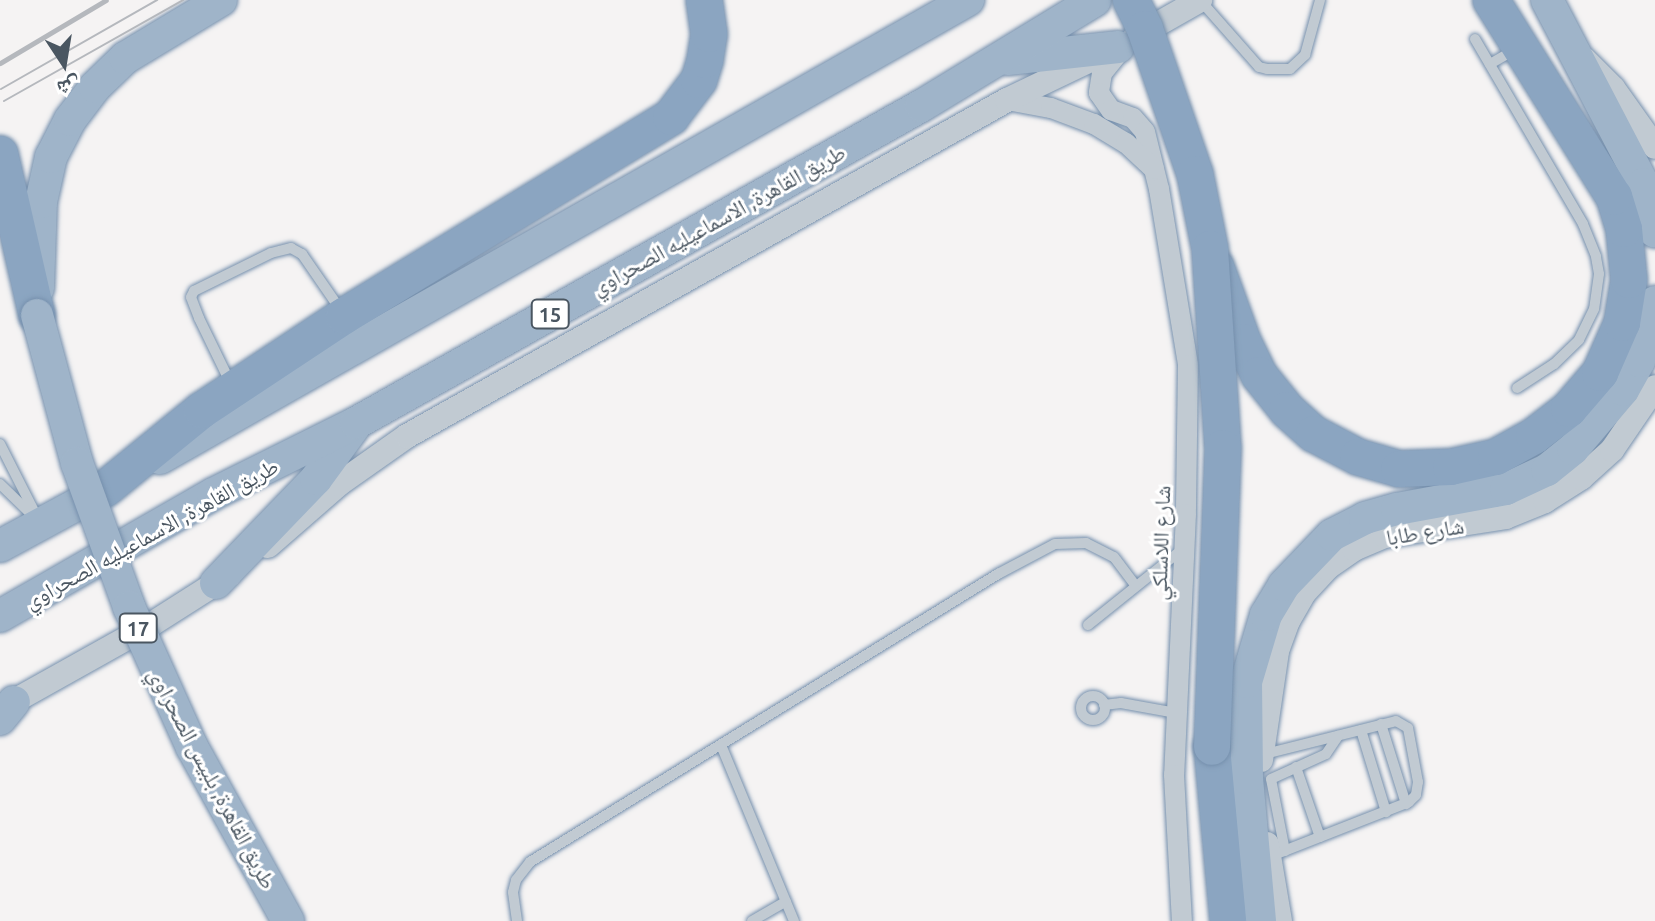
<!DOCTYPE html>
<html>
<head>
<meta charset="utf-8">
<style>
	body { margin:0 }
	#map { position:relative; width:1655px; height:921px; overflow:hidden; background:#f5f3f3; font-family:Ubuntu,"Noto Naskh Arabic",sans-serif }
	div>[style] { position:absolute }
	.roads { filter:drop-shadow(0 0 2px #7690ad) drop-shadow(0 0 2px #7690ad) }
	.service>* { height:10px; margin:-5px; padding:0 5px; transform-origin:5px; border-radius:5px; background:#c1cad2 }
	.service>.ring { margin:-5px; padding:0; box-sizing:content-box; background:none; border:10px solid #c1cad2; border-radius:50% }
	.minor>* { height:20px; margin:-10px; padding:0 10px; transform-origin:10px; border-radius:10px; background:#c1cad2 }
	.tertiary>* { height:24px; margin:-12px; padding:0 12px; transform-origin:12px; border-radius:12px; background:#c1cad2 }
	.trunk>* { height:32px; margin:-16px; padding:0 16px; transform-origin:16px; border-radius:16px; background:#9fb4c9 }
	.motorway>* { height:36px; margin:-18px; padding:0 18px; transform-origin:18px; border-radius:18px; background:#8ba5c1 }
	.tram>* { height:2px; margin:-1px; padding:0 1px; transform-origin:1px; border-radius:1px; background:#b5b8bd }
	.rail>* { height:5px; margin:-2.5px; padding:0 2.5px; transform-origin:2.5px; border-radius:2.5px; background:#b5b8bd }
	.bridges { filter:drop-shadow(0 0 2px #7690ad) drop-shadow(0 0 2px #7690ad) }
	.trunk-bridge>* { height:32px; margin:-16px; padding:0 16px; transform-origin:16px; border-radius:16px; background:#9fb4c9 }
	.motorway-bridge>* { height:36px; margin:-18px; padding:0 18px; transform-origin:18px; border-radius:18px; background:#8ba5c1 }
	span { translate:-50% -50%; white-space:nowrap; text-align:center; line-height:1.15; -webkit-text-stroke:6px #fff; paint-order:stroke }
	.shield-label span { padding:2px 6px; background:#fff; border:2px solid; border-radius:6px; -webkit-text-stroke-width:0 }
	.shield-label { font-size:20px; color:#4a5661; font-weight:700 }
	.street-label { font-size:22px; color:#4a5661 }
	.north { position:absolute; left:24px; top:24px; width:80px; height:80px; -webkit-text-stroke:6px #fff; paint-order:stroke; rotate:168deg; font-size:22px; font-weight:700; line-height:32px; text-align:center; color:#4a5661 }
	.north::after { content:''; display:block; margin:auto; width:28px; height:36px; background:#4a5661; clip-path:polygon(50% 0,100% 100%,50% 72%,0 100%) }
</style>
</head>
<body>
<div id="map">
	<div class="roads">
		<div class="service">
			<i style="left:1200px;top:0;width:89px;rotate:48.6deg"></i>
			<i style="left:1259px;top:67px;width:8px;rotate:14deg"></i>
			<i style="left:1267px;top:69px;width:23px"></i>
			<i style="left:1290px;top:69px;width:21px;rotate:-43deg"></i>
			<i style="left:1305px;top:55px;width:57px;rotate:-74.7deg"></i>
			<i style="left:1475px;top:39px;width:214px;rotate:59.7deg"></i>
			<i style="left:1583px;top:224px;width:35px;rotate:68deg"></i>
			<i style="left:1596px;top:257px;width:17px;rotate:80deg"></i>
			<i style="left:1599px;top:274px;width:35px;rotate:98deg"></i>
			<i style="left:1594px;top:309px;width:34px;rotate:116deg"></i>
			<i style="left:1579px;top:340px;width:35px;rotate:136deg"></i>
			<i style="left:1554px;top:364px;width:44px;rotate:147deg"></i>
			<i style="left:1490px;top:64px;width:30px;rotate:-30deg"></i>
			<i style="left:231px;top:384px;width:73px;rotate:-115.9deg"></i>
			<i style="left:199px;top:318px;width:22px;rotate:-111deg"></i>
			<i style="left:191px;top:297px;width:7px;rotate:-63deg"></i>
			<i style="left:194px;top:291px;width:86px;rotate:-26.3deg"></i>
			<i style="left:271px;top:253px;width:21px;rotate:-14deg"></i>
			<i style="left:291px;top:248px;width:13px;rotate:29deg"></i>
			<i style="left:302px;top:254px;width:67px;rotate:55.4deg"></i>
			<i style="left:0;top:444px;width:86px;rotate:63.1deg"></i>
			<i style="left:0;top:484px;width:46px;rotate:44.1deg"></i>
			<i style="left:1088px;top:625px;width:122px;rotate:-38.7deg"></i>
			<i class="ring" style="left:1081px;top:696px;width:14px;height:14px"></i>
			<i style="left:1104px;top:705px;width:17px;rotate:-7deg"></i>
			<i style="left:1121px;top:703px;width:56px;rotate:10.3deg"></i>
			<i style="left:1381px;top:724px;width:84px;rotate:72.6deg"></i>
			<i style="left:1361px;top:730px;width:86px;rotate:73deg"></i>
			<i style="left:721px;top:745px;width:191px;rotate:67.5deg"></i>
			<i style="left:1261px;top:755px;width:139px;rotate:-14.1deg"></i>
			<i style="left:1396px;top:721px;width:14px;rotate:30deg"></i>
			<i style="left:1408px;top:728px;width:55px;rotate:79.5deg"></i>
			<i style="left:1418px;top:782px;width:13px;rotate:99deg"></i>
			<i style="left:1416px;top:795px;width:10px;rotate:135deg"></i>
			<i style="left:1409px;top:802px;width:148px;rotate:158.6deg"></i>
			<i style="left:1296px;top:767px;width:74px;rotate:71.1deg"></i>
			<i style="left:1285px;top:851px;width:73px;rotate:-101deg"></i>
			<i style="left:1271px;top:779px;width:60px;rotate:-24.4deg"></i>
			<i style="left:1326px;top:754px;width:22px;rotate:-56deg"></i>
			<i style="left:517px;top:921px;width:29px;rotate:-98deg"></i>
			<i style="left:513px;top:892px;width:12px;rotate:-76deg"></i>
			<i style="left:516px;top:880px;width:23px;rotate:-52deg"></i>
			<i style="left:530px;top:862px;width:550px;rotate:-31.61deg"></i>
			<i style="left:998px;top:574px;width:64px;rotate:-27.8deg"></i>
			<i style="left:1055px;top:544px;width:31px;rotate:-2deg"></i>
			<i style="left:1086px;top:543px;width:31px;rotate:27deg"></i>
			<i style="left:1114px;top:557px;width:36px;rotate:53deg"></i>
			<i style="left:752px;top:921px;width:39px;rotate:-30deg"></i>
		</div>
		<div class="minor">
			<i style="left:1124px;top:46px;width:35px;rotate:129deg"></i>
			<i style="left:1102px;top:73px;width:20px;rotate:99deg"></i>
			<i style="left:1099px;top:93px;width:21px;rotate:55deg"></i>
			<i style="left:1111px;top:110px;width:23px;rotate:20deg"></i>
			<i style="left:1133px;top:118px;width:18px;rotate:49deg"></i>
			<i style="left:1145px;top:132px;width:59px;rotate:76.2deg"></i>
			<i style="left:1159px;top:189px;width:178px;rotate:80.6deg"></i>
			<i style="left:1188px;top:365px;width:149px;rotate:90.8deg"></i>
			<i style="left:1186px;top:514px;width:261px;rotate:92.6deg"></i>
			<i style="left:1174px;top:775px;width:146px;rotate:86.9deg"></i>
			<i style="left:1007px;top:100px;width:45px;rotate:10.3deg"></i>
			<i style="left:1051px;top:108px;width:46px;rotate:20.4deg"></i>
			<i style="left:1094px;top:124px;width:37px;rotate:31deg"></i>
			<i style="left:1126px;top:143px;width:38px;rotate:43deg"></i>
		</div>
		<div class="tertiary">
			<i style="left:1135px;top:37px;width:75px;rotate:-29.6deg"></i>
			<i style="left:1584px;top:59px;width:41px;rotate:45deg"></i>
			<i style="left:1613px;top:88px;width:72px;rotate:54.6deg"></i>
			<i style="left:268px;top:546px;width:94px;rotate:-41.1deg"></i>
			<i style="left:339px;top:484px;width:83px;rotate:-35.2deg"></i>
			<i style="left:407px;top:436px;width:688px;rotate:-29.25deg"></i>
			<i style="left:1007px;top:100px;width:106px;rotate:-25.6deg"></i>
			<i style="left:0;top:709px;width:174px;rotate:-29.2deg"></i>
			<i style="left:152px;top:624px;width:91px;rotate:-32.5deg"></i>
			<i style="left:1261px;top:760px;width:110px;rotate:-81.6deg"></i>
			<i style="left:1277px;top:651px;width:32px;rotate:-70deg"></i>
			<i style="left:1288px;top:621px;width:34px;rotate:-60deg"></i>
			<i style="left:1305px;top:592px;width:33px;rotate:-47deg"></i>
			<i style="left:1327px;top:568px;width:33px;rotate:-35deg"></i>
			<i style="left:1354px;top:549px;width:34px;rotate:-23deg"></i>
			<i style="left:1385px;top:536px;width:122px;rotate:-8.9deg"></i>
			<i style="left:1506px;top:517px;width:42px;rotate:-22.3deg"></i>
			<i style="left:1545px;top:501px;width:43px;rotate:-32.6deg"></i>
			<i style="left:1581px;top:478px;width:42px;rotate:-42.1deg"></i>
			<i style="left:1612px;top:450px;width:76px;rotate:-55.7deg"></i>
			<i style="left:1267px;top:844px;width:78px;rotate:80.4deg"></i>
		</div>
		<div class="trunk">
			<i style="left:1547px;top:0;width:208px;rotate:62.4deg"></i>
			<i style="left:1643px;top:184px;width:49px;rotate:76deg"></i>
			<i style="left:1008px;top:59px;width:111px;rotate:-6.2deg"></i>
			<i style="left:38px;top:288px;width:86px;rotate:-88deg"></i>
			<i style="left:41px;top:202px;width:46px;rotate:-77.5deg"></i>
			<i style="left:51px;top:157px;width:42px;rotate:-62.8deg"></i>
			<i style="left:70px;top:120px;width:41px;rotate:-52.9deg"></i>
			<i style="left:95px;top:87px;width:42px;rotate:-44deg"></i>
			<i style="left:125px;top:58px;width:112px;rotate:-31.1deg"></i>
			<i style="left:160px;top:458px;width:929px;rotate:-29.55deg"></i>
			<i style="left:0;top:546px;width:128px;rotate:-28.4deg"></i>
			<i style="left:216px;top:583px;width:144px;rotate:-46.1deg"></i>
			<i style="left:316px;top:479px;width:64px;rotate:-53.8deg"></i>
			<i style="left:0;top:616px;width:245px;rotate:-29.8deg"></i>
			<i style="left:213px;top:494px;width:160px;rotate:-26.4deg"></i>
			<i style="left:356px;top:423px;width:648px;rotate:-29.3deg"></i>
			<i style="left:921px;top:106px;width:204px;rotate:-31.3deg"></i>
			<i style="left:0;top:719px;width:22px;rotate:-51deg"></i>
			<i style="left:1260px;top:921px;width:144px;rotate:-95.2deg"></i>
			<i style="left:1247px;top:778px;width:96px;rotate:-90.6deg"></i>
			<i style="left:1246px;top:682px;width:70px;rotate:-73.4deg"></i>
			<i style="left:1266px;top:615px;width:35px;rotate:-59deg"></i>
			<i style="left:1284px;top:585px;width:69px;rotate:-46.2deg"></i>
			<i style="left:1332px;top:535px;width:37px;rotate:-27deg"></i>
			<i style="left:1365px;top:518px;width:33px;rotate:-16deg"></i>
			<i style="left:1397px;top:509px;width:111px;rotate:-10.4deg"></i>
			<i style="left:1506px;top:489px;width:45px;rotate:-24.9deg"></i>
			<i style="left:1547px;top:470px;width:33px;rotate:-39deg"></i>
			<i style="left:1573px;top:449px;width:77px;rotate:-49.7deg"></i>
			<i style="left:1623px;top:390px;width:33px;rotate:-61deg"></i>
			<i style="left:1639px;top:361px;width:61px;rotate:-74.8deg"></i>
		</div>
		<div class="motorway">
			<i style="left:0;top:154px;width:165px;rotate:77.1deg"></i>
			<i style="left:1216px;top:267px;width:80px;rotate:70.2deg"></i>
			<i style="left:1243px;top:342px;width:37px;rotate:64deg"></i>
			<i style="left:1259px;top:375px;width:45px;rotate:51.3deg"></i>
			<i style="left:1287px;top:410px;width:36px;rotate:42deg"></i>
			<i style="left:1314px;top:434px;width:50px;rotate:27.6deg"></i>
			<i style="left:1358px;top:457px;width:43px;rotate:16.3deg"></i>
			<i style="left:1399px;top:469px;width:52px;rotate:-2.2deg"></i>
			<i style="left:1451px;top:467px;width:46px;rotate:-12.5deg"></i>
			<i style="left:1496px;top:457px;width:43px;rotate:-28.9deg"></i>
			<i style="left:1534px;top:436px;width:44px;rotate:-37.6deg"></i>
			<i style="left:1569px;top:409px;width:48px;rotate:-49.3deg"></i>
			<i style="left:1600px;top:373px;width:55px;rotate:-66.3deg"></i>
			<i style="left:1622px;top:323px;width:44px;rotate:-80.8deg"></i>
			<i style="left:1629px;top:280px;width:51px;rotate:-95.6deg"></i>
			<i style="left:1624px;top:229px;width:34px;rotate:-107deg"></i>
			<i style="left:1614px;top:197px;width:232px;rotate:-122deg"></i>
			<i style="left:105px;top:489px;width:125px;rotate:-39.2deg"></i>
			<i style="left:202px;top:410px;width:170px;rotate:-33.5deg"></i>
			<i style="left:344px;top:316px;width:383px;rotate:-31.3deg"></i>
			<i style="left:671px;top:117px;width:46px;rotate:-52.9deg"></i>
			<i style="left:699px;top:80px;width:21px;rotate:-73deg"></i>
			<i style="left:705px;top:60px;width:26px;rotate:-81deg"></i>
			<i style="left:709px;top:34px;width:34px;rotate:-98deg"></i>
			<i style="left:1212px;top:747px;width:175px;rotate:84.7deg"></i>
		</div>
	</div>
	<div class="tram">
		<i style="left:1px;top:89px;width:180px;rotate:-29.7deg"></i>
		<i style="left:4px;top:101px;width:206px;rotate:-29.4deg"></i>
	</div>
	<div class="rail">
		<i style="left:0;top:63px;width:123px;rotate:-30.7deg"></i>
	</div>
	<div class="bridges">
		<div class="trunk-bridge">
			<i style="left:37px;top:315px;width:153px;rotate:74.9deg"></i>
			<i style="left:77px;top:463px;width:153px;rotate:70.1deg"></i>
			<i style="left:129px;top:607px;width:154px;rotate:65.8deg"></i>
			<i style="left:192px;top:747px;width:199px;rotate:61.1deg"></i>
		</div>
		<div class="motorway-bridge">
			<i style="left:1131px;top:0;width:32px;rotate:64deg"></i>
			<i style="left:1145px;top:29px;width:153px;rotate:71deg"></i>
			<i style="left:1195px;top:174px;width:76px;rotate:78.7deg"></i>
			<i style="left:1210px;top:249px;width:199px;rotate:86.3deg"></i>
			<i style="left:1223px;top:448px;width:299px;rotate:92.1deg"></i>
		</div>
	</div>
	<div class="shield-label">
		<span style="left:550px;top:314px">15</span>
		<span style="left:138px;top:628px">17</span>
	</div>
	<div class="street-label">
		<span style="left:718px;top:219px;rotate:-29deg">طريق القاهرة, الاسماعيليه الصحراوي</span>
		<span style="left:1425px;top:531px;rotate:-9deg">شارع طابا</span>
		<span style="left:151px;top:533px;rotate:-29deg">طريق القاهرة, الاسماعيليه الصحراوي</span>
		<span style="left:1160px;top:543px;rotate:-88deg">شارع اللاسلكي</span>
		<span style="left:213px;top:778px;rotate:62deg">طريق القاهرة, بلبيس الصحراوي</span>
	</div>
	<div class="north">ش</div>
</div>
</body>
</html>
